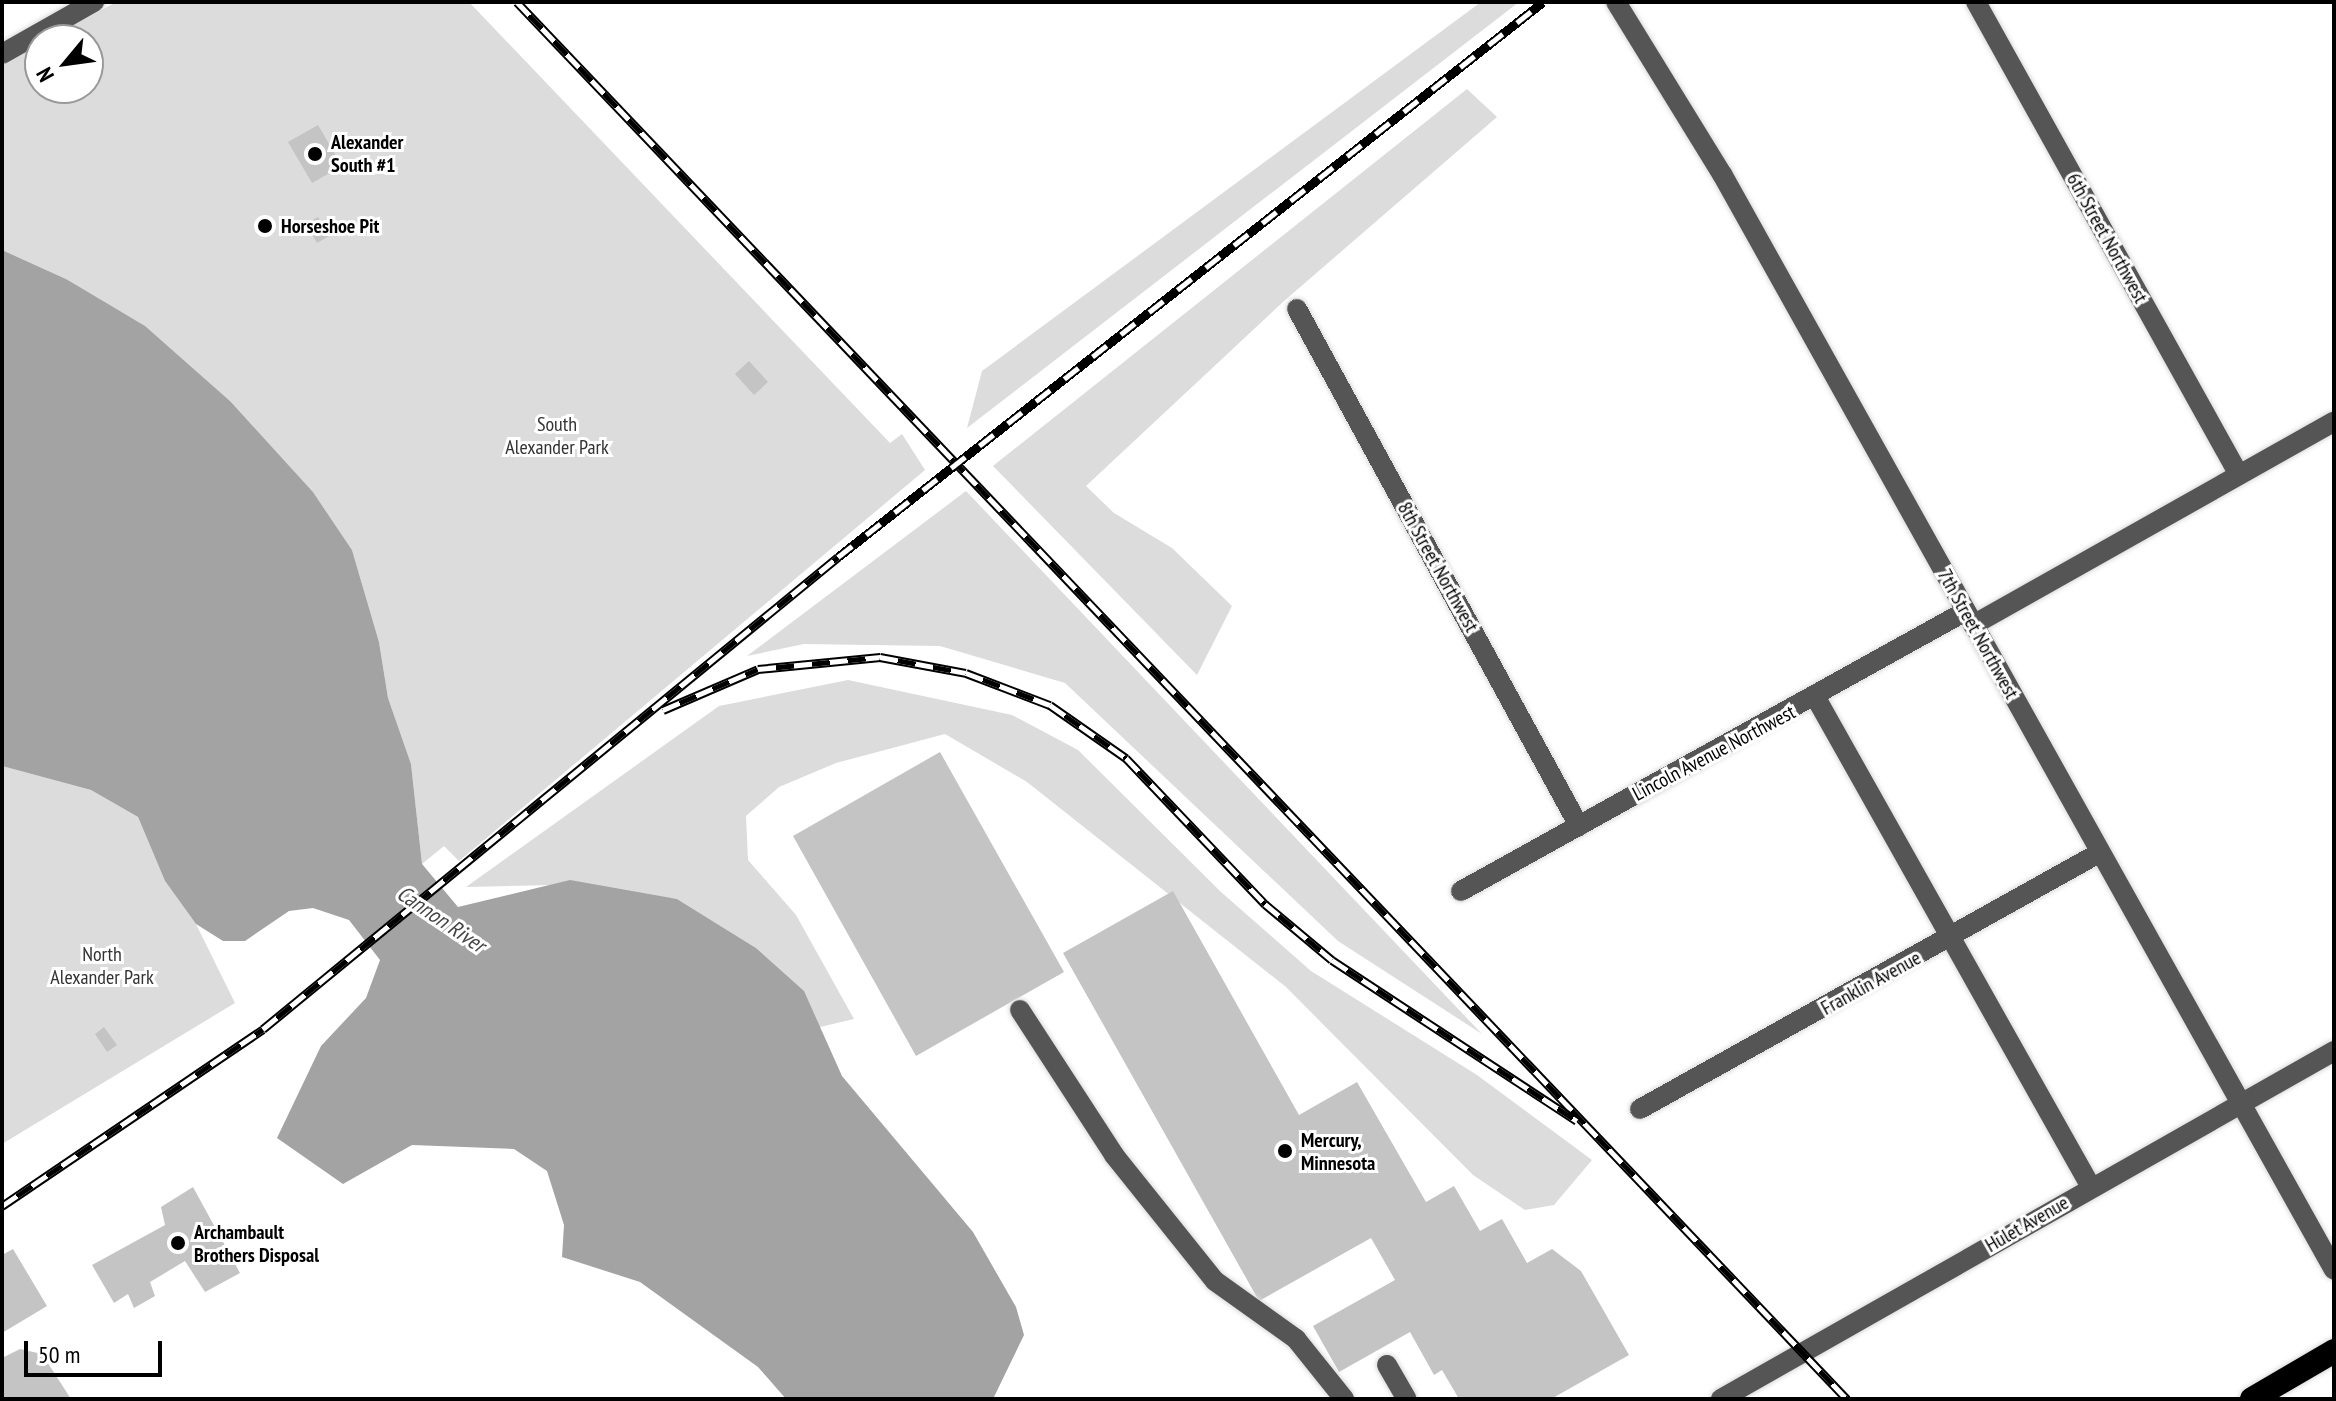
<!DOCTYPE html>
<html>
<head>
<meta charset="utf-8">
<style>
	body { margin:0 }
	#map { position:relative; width:2336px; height:1401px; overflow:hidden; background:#fff; font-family:"PT Sans Narrow",sans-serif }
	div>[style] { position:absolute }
	.green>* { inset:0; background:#dcdcdc }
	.water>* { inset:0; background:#a3a3a3 }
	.building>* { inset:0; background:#c4c4c4 }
	.roads { filter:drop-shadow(0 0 2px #dbdbdb) drop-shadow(0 0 2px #dbdbdb) }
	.minor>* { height:20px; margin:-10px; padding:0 10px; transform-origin:10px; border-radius:10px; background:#555 }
	.highway>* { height:24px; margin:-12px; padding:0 12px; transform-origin:12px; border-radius:12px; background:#000 }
	.rail>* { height:9px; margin-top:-4.5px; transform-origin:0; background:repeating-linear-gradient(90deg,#fff 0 18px,#000 0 36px); box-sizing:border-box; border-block:2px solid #000 }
	.dots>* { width:22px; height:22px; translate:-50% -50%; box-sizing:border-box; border:4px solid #fff; border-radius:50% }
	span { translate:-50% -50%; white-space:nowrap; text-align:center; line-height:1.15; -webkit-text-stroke:6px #fff; paint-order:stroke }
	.poi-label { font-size:20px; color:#000; font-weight:700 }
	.left { translate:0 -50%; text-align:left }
	.street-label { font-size:20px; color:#000 }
	.park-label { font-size:20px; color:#333 }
	.water-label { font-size:22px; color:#444; font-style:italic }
	.frame { position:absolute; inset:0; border:4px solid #000; pointer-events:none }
	.north { position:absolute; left:24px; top:24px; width:80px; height:80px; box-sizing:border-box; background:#fff; border:2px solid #999; border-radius:50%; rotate:241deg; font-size:22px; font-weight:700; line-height:32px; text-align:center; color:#000 }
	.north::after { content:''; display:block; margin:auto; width:28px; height:36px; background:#000; clip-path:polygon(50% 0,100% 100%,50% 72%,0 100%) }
	.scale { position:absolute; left:24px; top:1341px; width:138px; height:36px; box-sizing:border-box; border:4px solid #000; border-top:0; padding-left:10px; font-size:24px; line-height:28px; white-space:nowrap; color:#000; -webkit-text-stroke:6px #fff; paint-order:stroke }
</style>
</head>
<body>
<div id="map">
	<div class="green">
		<i style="clip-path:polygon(116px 2px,469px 2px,890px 443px,902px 434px,925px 470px,459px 861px,444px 846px,422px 864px,411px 764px,388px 698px,379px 642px,352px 550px,313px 492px,231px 402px,66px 279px,2px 250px,2px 65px,40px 44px,40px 88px,88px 88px,88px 40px,47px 40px)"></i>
		<i style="clip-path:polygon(1481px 2px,1519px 2px,967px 428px,982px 371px)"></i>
		<i style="clip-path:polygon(1467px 89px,1497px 117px,1284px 301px,1086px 486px,1114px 513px,1172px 548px,1232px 606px,1197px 675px,993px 466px)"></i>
		<i style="clip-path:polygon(966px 491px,1482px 1034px,1338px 941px,1065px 683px,940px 646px,804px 644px,747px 656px)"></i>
		<i style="clip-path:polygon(848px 680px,1012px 715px,1078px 750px,1221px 892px,1311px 971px,1477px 1075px,1592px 1160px,1554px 1205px,1525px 1210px,1473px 1175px,1286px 987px,1027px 782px,945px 734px,836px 763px,779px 787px,746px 816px,748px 860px,796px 915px,854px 1019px,820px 1027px,756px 948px,677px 899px,551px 885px,466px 887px,719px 706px)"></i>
		<i style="clip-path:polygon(2px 766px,91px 790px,138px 817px,165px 881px,196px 924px,235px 1003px,2px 1144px)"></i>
	</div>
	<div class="water">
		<i style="clip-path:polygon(2px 250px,66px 279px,145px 326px,231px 402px,313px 492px,352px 550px,379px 642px,388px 698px,411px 764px,422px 864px,458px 907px,570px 880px,677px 899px,756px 948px,804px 991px,842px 1076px,973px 1232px,1016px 1307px,1024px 1335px,993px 1399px,786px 1399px,758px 1367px,640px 1282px,562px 1257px,564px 1225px,547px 1171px,514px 1149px,412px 1145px,343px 1184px,277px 1138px,321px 1046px,366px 998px,380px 960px,349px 920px,313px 908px,289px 911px,245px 941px,223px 941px,196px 924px,165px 881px,138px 817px,91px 790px,2px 766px)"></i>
	</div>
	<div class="building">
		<i style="clip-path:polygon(318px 125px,342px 166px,312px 183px,288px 142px)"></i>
		<i style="clip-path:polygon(318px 217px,329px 236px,317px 243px,306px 224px)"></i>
		<i style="clip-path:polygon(749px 361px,768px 382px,754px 395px,735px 374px)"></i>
		<i style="clip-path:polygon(940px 752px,1064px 972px,916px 1056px,793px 836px)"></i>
		<i style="clip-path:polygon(1173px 891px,1299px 1115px,1357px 1082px,1426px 1202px,1454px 1186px,1480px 1231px,1502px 1219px,1527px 1263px,1552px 1249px,1581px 1271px,1629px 1355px,1551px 1399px,1459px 1399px,1442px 1370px,1434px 1375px,1410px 1332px,1339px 1372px,1313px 1326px,1395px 1280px,1371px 1238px,1259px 1301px,1063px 953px)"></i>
		<i style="clip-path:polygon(104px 1027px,117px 1045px,107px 1052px,95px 1034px)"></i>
		<i style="clip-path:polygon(193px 1187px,240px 1273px,205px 1292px,185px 1261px,150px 1282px,155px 1296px,134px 1308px,128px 1294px,114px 1303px,92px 1265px,165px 1225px,161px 1207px)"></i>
		<i style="clip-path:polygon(13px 1249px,47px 1306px,2px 1333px,2px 1255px)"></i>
		<i style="clip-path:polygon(20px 1349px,42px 1354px,71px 1399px,2px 1399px,2px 1358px)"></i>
	</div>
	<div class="roads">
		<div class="minor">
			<i style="left:1616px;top:2px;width:202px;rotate:58.4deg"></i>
			<i style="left:1722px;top:174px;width:1255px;rotate:60.82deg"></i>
			<i style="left:1976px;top:2px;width:541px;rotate:60.92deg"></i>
			<i style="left:2px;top:54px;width:106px;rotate:-29.5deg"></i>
			<i style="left:1297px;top:309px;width:589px;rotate:61.39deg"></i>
			<i style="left:1973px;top:625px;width:414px;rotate:-29.4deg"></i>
			<i style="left:1816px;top:698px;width:561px;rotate:60.65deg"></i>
			<i style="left:1461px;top:891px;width:577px;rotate:-29.01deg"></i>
			<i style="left:1020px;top:1010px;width:173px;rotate:57deg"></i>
			<i style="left:1114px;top:1155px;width:161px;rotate:51.3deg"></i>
			<i style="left:1215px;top:1281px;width:100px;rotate:35.6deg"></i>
			<i style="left:1296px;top:1339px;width:77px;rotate:51.3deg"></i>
			<i style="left:1640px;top:1109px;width:526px;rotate:-29.15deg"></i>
			<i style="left:1387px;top:1365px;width:39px;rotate:60deg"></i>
			<i style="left:1721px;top:1399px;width:705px;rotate:-29.58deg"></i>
		</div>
		<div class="highway">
			<i style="left:2252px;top:1399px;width:95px;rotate:-30.3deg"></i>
		</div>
	</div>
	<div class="rail">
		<i style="left:517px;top:2px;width:1929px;rotate:46.41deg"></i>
		<i style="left:663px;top:710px;width:103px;rotate:-23.3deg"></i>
		<i style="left:758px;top:669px;width:123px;rotate:-5.6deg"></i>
		<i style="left:880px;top:657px;width:87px;rotate:10.5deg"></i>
		<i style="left:966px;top:673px;width:90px;rotate:20.9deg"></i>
		<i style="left:1050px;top:705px;width:93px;rotate:34.9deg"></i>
		<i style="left:1126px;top:758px;width:202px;rotate:46.4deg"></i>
		<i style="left:1265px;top:904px;width:87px;rotate:39.9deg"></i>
		<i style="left:1332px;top:960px;width:293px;rotate:33.3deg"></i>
		<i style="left:2px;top:1206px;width:315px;rotate:-34.1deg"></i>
		<i style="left:263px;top:1029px;width:744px;rotate:-39.38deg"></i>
		<i style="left:838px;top:557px;width:897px;rotate:-38.21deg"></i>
	</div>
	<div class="dots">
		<i style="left:315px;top:154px;background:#000"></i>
		<i style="left:265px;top:226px;background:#000"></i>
		<i style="left:1285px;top:1151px;background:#000"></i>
		<i style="left:178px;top:1243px;background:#000"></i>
	</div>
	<div class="poi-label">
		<span class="left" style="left:331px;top:154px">Alexander<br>South #1</span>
		<span class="left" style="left:281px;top:226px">Horseshoe Pit</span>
		<span class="left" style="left:1301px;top:1152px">Mercury,<br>Minnesota</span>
		<span class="left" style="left:194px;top:1244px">Archambault<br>Brothers Disposal</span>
	</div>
	<div class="street-label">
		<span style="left:2107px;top:238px;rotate:61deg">6th Street Northwest</span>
		<span style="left:1438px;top:567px;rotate:61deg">8th Street Northwest</span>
		<span style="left:1978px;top:634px;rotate:61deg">7th Street Northwest</span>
		<span style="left:1714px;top:753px;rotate:-28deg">Lincoln Avenue Northwest</span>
		<span style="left:1871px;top:983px;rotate:-29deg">Franklin Avenue</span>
		<span style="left:2027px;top:1224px;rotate:-30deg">Hulet Avenue</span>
	</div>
	<div class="park-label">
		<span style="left:557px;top:436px">South<br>Alexander Park</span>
		<span style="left:102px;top:966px">North<br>Alexander Park</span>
	</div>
	<div class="water-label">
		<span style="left:441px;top:919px;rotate:34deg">Cannon River</span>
	</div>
	<div class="frame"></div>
	<div class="north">N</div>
	<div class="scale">50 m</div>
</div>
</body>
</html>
